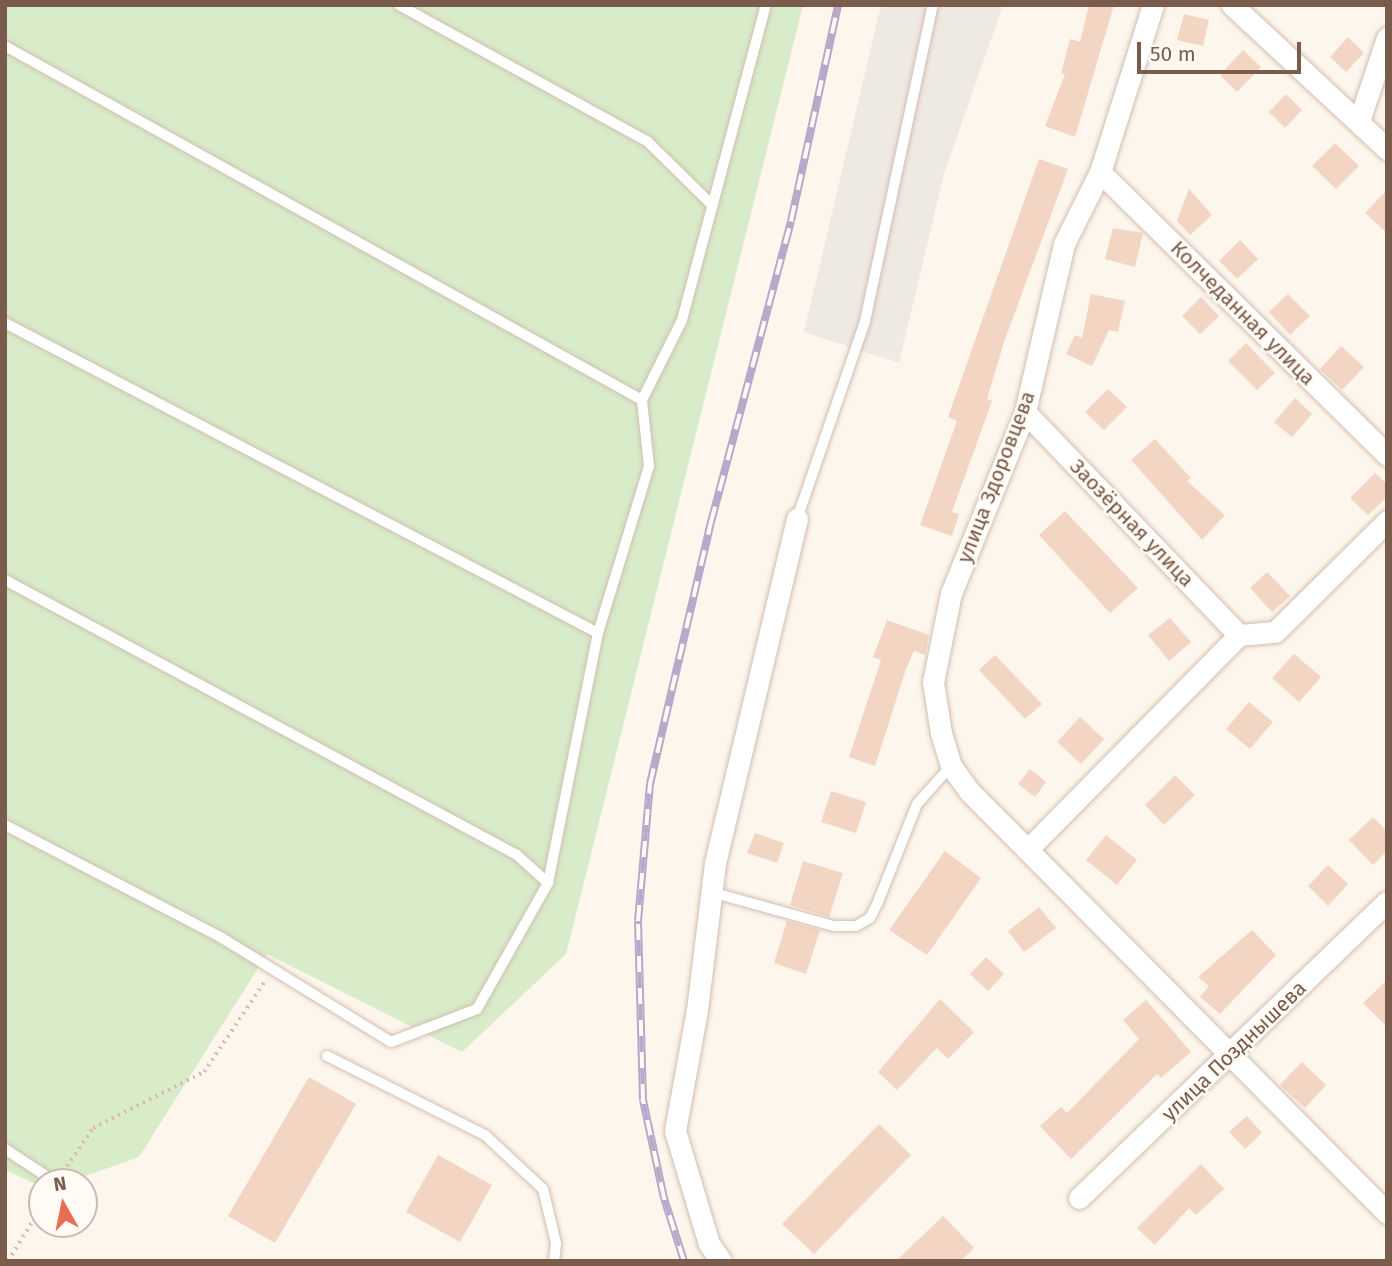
<!DOCTYPE html>
<html>
<head>
<meta charset="utf-8">
<style>
	body { margin:0 }
	#map { position:relative; width:1392px; height:1266px; overflow:hidden; background:#fdf6ec; font-family:"Fira Sans",sans-serif }
	div>[style] { position:absolute }
	.industrial>* { inset:0; background:#efe9e4 }
	.green>* { inset:0; background:#d8ecc9 }
	.building>* { inset:0; background:#f3d5c3 }
	.path>* { height:3.5px; margin-top:-1.75px; transform-origin:0; background:repeating-linear-gradient(90deg,#d9b8a5 0 2px,transparent 0 7px) }
	.roads { filter:drop-shadow(0 0 2px #d1beb0) drop-shadow(0 0 2px #d1beb0) }
	.service>* { height:10px; margin:-5px; padding:0 5px; transform-origin:5px; border-radius:5px; background:#fff }
	.minor>* { height:21px; margin:-10.5px; padding:0 10.5px; transform-origin:10.5px; border-radius:10.5px; background:#fff }
	.rail>* { height:8px; margin-top:-4px; transform-origin:0; background:repeating-linear-gradient(90deg,#fffaf3 0 16px,#b9a8c9 0 32px); box-sizing:border-box; border-block:2px solid #b9a8c9 }
	span { translate:-50% -50%; white-space:nowrap; text-align:center; line-height:1.15; -webkit-text-stroke:5px #fffaf3; paint-order:stroke }
	.street-label { font-size:21px; color:#7a5c4d }
	.frame { position:absolute; inset:0; border:7px solid #7a5c4d; pointer-events:none }
	.north { position:absolute; left:28px; top:1168px; width:70px; height:70px; box-sizing:border-box; background:#fffaf3; border:2px solid #cabbb1; border-radius:50%; rotate:351deg; font-size:19px; font-weight:700; line-height:28px; text-align:center; color:#7a5c4d }
	.north::after { content:''; display:block; margin:auto; width:24px; height:32px; background:#e76f51; clip-path:polygon(50% 0,100% 100%,50% 72%,0 100%) }
	.scale { position:absolute; left:1137px; top:42px; width:164px; height:32px; box-sizing:border-box; border:4px solid #7a5c4d; border-top:0; padding-left:9px; font-size:21px; line-height:24px; white-space:nowrap; color:#7a5c4d; -webkit-text-stroke:5px #fffaf3; paint-order:stroke }
</style>
</head>
<body>
<div id="map">
	<div class="industrial">
		<i style="clip-path:polygon(881px 5px,1003px 5px,944px 174px,899px 363px,804px 332px)"></i>
	</div>
	<div class="green">
		<i style="clip-path:polygon(5px 5px,803px 5px,566px 954px,462px 1052px,267px 954px,139px 1157px,69px 1182px,42px 1182px,42px 1187px,5px 1170px)"></i>
	</div>
	<div class="building">
		<i style="clip-path:polygon(1089px 5px,1114px 5px,1075px 137px,1045px 126px,1065px 74px,1061px 73px,1070px 39px,1080px 42px)"></i>
		<i style="clip-path:polygon(1184px 14px,1209px 20px,1203px 46px,1177px 40px)"></i>
		<i style="clip-path:polygon(1348px 37px,1364px 53px,1346px 72px,1330px 57px)"></i>
		<i style="clip-path:polygon(1243px 50px,1261px 67px,1237px 92px,1220px 75px)"></i>
		<i style="clip-path:polygon(1286px 94px,1302px 110px,1285px 128px,1269px 112px)"></i>
		<i style="clip-path:polygon(1335px 143px,1359px 166px,1336px 189px,1312px 166px)"></i>
		<i style="clip-path:polygon(1039px 159px,1068px 169px,1004px 342px,987px 399px,992px 401px,952px 512px,959px 514px,952px 536px,920px 525px,957px 421px,948px 417px)"></i>
		<i style="clip-path:polygon(1189px 189px,1212px 215px,1190px 235px,1177px 221px)"></i>
		<i style="clip-path:polygon(1387px 190px,1387px 233px,1365px 213px)"></i>
		<i style="clip-path:polygon(1113px 228px,1143px 233px,1135px 267px,1105px 259px)"></i>
		<i style="clip-path:polygon(1240px 240px,1258px 259px,1237px 279px,1219px 261px)"></i>
		<i style="clip-path:polygon(1091px 294px,1125px 301px,1118px 332px,1109px 330px,1092px 366px,1066px 354px,1075px 335px,1082px 338px)"></i>
		<i style="clip-path:polygon(1288px 294px,1310px 316px,1290px 335px,1269px 312px)"></i>
		<i style="clip-path:polygon(1201px 297px,1219px 316px,1200px 334px,1182px 316px)"></i>
		<i style="clip-path:polygon(1246px 343px,1275px 373px,1257px 390px,1228px 361px)"></i>
		<i style="clip-path:polygon(1341px 346px,1364px 367px,1342px 390px,1320px 369px)"></i>
		<i style="clip-path:polygon(1108px 389px,1127px 407px,1104px 430px,1085px 412px)"></i>
		<i style="clip-path:polygon(1295px 398px,1312px 414px,1292px 437px,1274px 422px)"></i>
		<i style="clip-path:polygon(1155px 439px,1191px 478px,1187px 481px,1225px 515px,1202px 540px,1131px 460px)"></i>
		<i style="clip-path:polygon(1375px 473px,1387px 484px,1387px 497px,1368px 515px,1350px 498px)"></i>
		<i style="clip-path:polygon(1065px 511px,1138px 588px,1110px 613px,1039px 535px)"></i>
		<i style="clip-path:polygon(1267px 572px,1290px 596px,1272px 612px,1250px 588px)"></i>
		<i style="clip-path:polygon(1170px 618px,1191px 642px,1169px 661px,1148px 635px)"></i>
		<i style="clip-path:polygon(887px 620px,929px 635px,925px 655px,914px 651px,906px 669px,875px 766px,849px 757px,881px 660px,873px 657px)"></i>
		<i style="clip-path:polygon(1294px 654px,1321px 677px,1299px 702px,1272px 678px)"></i>
		<i style="clip-path:polygon(995px 655px,1042px 704px,1025px 719px,979px 670px)"></i>
		<i style="clip-path:polygon(1249px 702px,1273px 722px,1250px 749px,1226px 729px)"></i>
		<i style="clip-path:polygon(1080px 717px,1104px 739px,1081px 764px,1057px 742px)"></i>
		<i style="clip-path:polygon(1030px 769px,1046px 782px,1035px 797px,1018px 784px)"></i>
		<i style="clip-path:polygon(1175px 775px,1195px 795px,1164px 825px,1145px 805px)"></i>
		<i style="clip-path:polygon(831px 791px,866px 802px,856px 833px,821px 822px)"></i>
		<i style="clip-path:polygon(1373px 817px,1387px 831px,1387px 851px,1373px 865px,1349px 840px)"></i>
		<i style="clip-path:polygon(755px 833px,784px 843px,777px 863px,747px 853px)"></i>
		<i style="clip-path:polygon(1106px 835px,1137px 860px,1117px 885px,1086px 860px)"></i>
		<i style="clip-path:polygon(945px 851px,981px 878px,927px 955px,889px 930px)"></i>
		<i style="clip-path:polygon(803px 861px,843px 873px,829px 917px,790px 905px)"></i>
		<i style="clip-path:polygon(1328px 865px,1348px 884px,1328px 906px,1308px 886px)"></i>
		<i style="clip-path:polygon(1039px 907px,1056px 928px,1024px 952px,1008px 931px)"></i>
		<i style="clip-path:polygon(787px 921px,820px 930px,806px 974px,774px 963px)"></i>
		<i style="clip-path:polygon(1252px 930px,1276px 955px,1220px 1014px,1200px 997px,1209px 986px,1198px 977px)"></i>
		<i style="clip-path:polygon(986px 957px,1004px 974px,988px 991px,970px 974px)"></i>
		<i style="clip-path:polygon(1387px 980px,1387px 1027px,1363px 1003px)"></i>
		<i style="clip-path:polygon(940px 999px,974px 1032px,948px 1059px,937px 1048px,897px 1090px,878px 1072px)"></i>
		<i style="clip-path:polygon(1146px 1000px,1191px 1052px,1161px 1078px,1157px 1074px,1071px 1159px,1040px 1126px,1061px 1107px,1067px 1113px,1139px 1039px,1123px 1020px)"></i>
		<i style="clip-path:polygon(1302px 1062px,1326px 1085px,1305px 1108px,1280px 1085px)"></i>
		<i style="clip-path:polygon(309px 1077px,356px 1104px,275px 1243px,228px 1216px)"></i>
		<i style="clip-path:polygon(1247px 1116px,1262px 1133px,1245px 1149px,1229px 1132px)"></i>
		<i style="clip-path:polygon(879px 1124px,911px 1155px,814px 1254px,782px 1224px)"></i>
		<i style="clip-path:polygon(438px 1155px,492px 1185px,460px 1242px,406px 1212px)"></i>
		<i style="clip-path:polygon(1201px 1164px,1224px 1189px,1196px 1215px,1189px 1208px,1155px 1245px,1137px 1228px)"></i>
		<i style="clip-path:polygon(943px 1216px,974px 1248px,961px 1261px,896px 1261px)"></i>
	</div>
	<div class="path">
		<i style="left:63px;top:1172px;width:53px;rotate:-55.7deg"></i>
		<i style="left:93px;top:1128px;width:124px;rotate:-26.8deg"></i>
		<i style="left:204px;top:1072px;width:110px;rotate:-56.2deg"></i>
		<i style="left:8px;top:1261px;width:66px;rotate:-58.7deg"></i>
	</div>
	<div class="roads">
		<div class="service">
			<i style="left:399px;top:5px;width:284px;rotate:28.8deg"></i>
			<i style="left:648px;top:142px;width:90px;rotate:44.5deg"></i>
			<i style="left:5px;top:46px;width:729px;rotate:29.06deg"></i>
			<i style="left:5px;top:323px;width:669px;rotate:27.6deg"></i>
			<i style="left:797px;top:519px;width:209px;rotate:-71deg"></i>
			<i style="left:865px;top:321px;width:323px;rotate:-77.9deg"></i>
			<i style="left:5px;top:580px;width:581px;rotate:28.24deg"></i>
			<i style="left:517px;top:855px;width:42px;rotate:42.1deg"></i>
			<i style="left:5px;top:825px;width:245px;rotate:27.5deg"></i>
			<i style="left:222px;top:938px;width:198px;rotate:31.6deg"></i>
			<i style="left:391px;top:1042px;width:92px;rotate:-21deg"></i>
			<i style="left:477px;top:1009px;width:145px;rotate:-60.6deg"></i>
			<i style="left:548px;top:883px;width:255px;rotate:-78.7deg"></i>
			<i style="left:598px;top:633px;width:175px;rotate:-73deg"></i>
			<i style="left:649px;top:466px;width:66px;rotate:-96.1deg"></i>
			<i style="left:642px;top:400px;width:89px;rotate:-63.4deg"></i>
			<i style="left:682px;top:320px;width:326px;rotate:-75.1deg"></i>
			<i style="left:711px;top:892px;width:128px;rotate:15.5deg"></i>
			<i style="left:834px;top:926px;width:22px"></i>
			<i style="left:856px;top:926px;width:16px;rotate:-30deg"></i>
			<i style="left:870px;top:918px;width:18px;rotate:-63deg"></i>
			<i style="left:878px;top:902px;width:105px;rotate:-68.3deg"></i>
			<i style="left:917px;top:804px;width:51px;rotate:-48.2deg"></i>
			<i style="left:327px;top:1056px;width:177px;rotate:26.6deg"></i>
			<i style="left:485px;top:1135px;width:79px;rotate:43deg"></i>
			<i style="left:543px;top:1189px;width:56px;rotate:76.5deg"></i>
			<i style="left:556px;top:1243px;width:18px;rotate:96deg"></i>
			<i style="left:5px;top:1149px;width:60px;rotate:33.4deg"></i>
		</div>
		<div class="minor">
			<i style="left:1153px;top:5px;width:175px;rotate:107.6deg"></i>
			<i style="left:1100px;top:172px;width:80px;rotate:116.6deg"></i>
			<i style="left:1064px;top:244px;width:172px;rotate:103.1deg"></i>
			<i style="left:1025px;top:412px;width:196px;rotate:112.2deg"></i>
			<i style="left:951px;top:593px;width:91px;rotate:101.4deg"></i>
			<i style="left:933px;top:682px;width:52px;rotate:81.1deg"></i>
			<i style="left:941px;top:733px;width:34px;rotate:73deg"></i>
			<i style="left:951px;top:766px;width:31px;rotate:54deg"></i>
			<i style="left:969px;top:791px;width:594px;rotate:45.27deg"></i>
			<i style="left:1232px;top:5px;width:212px;rotate:42.9deg"></i>
			<i style="left:1359px;top:121px;width:88px;rotate:-71.4deg"></i>
			<i style="left:1100px;top:172px;width:403px;rotate:44.6deg"></i>
			<i style="left:1025px;top:412px;width:309px;rotate:46.2deg"></i>
			<i style="left:1028px;top:849px;width:301px;rotate:-45.4deg"></i>
			<i style="left:1239px;top:635px;width:36px;rotate:-5deg"></i>
			<i style="left:1275px;top:632px;width:158px;rotate:-44.7deg"></i>
			<i style="left:1079px;top:1198px;width:427px;rotate:-43.9deg"></i>
			<i style="left:721px;top:1261px;width:21px;rotate:-125deg"></i>
			<i style="left:709px;top:1244px;width:118px;rotate:-106.7deg"></i>
			<i style="left:675px;top:1131px;width:123px;rotate:-79.7deg"></i>
			<i style="left:697px;top:1010px;width:148px;rotate:-83deg"></i>
			<i style="left:715px;top:863px;width:354px;rotate:-76.6deg"></i>
		</div>
	</div>
	<div class="rail">
		<i style="left:684px;top:1261px;width:66px;rotate:-107.6deg"></i>
		<i style="left:664px;top:1198px;width:100px;rotate:-102.1deg"></i>
		<i style="left:643px;top:1100px;width:179px;rotate:-91.6deg"></i>
		<i style="left:638px;top:921px;width:138px;rotate:-85deg"></i>
		<i style="left:650px;top:784px;width:269px;rotate:-76.9deg"></i>
		<i style="left:711px;top:522px;width:311px;rotate:-75.1deg"></i>
		<i style="left:791px;top:221px;width:221px;rotate:-77.7deg"></i>
	</div>
	<div class="street-label">
		<span style="left:1243px;top:313px;rotate:45deg">Колчеданная улица</span>
		<span style="left:996px;top:477px;rotate:-69deg">улица Здоровцева</span>
		<span style="left:1132px;top:523px;rotate:46deg">Заозёрная улица</span>
		<span style="left:1234px;top:1051px;rotate:-44deg">улица Позднышева</span>
	</div>
	<div class="frame"></div>
	<div class="north">N</div>
	<div class="scale">50 m</div>
</div>
</body>
</html>
